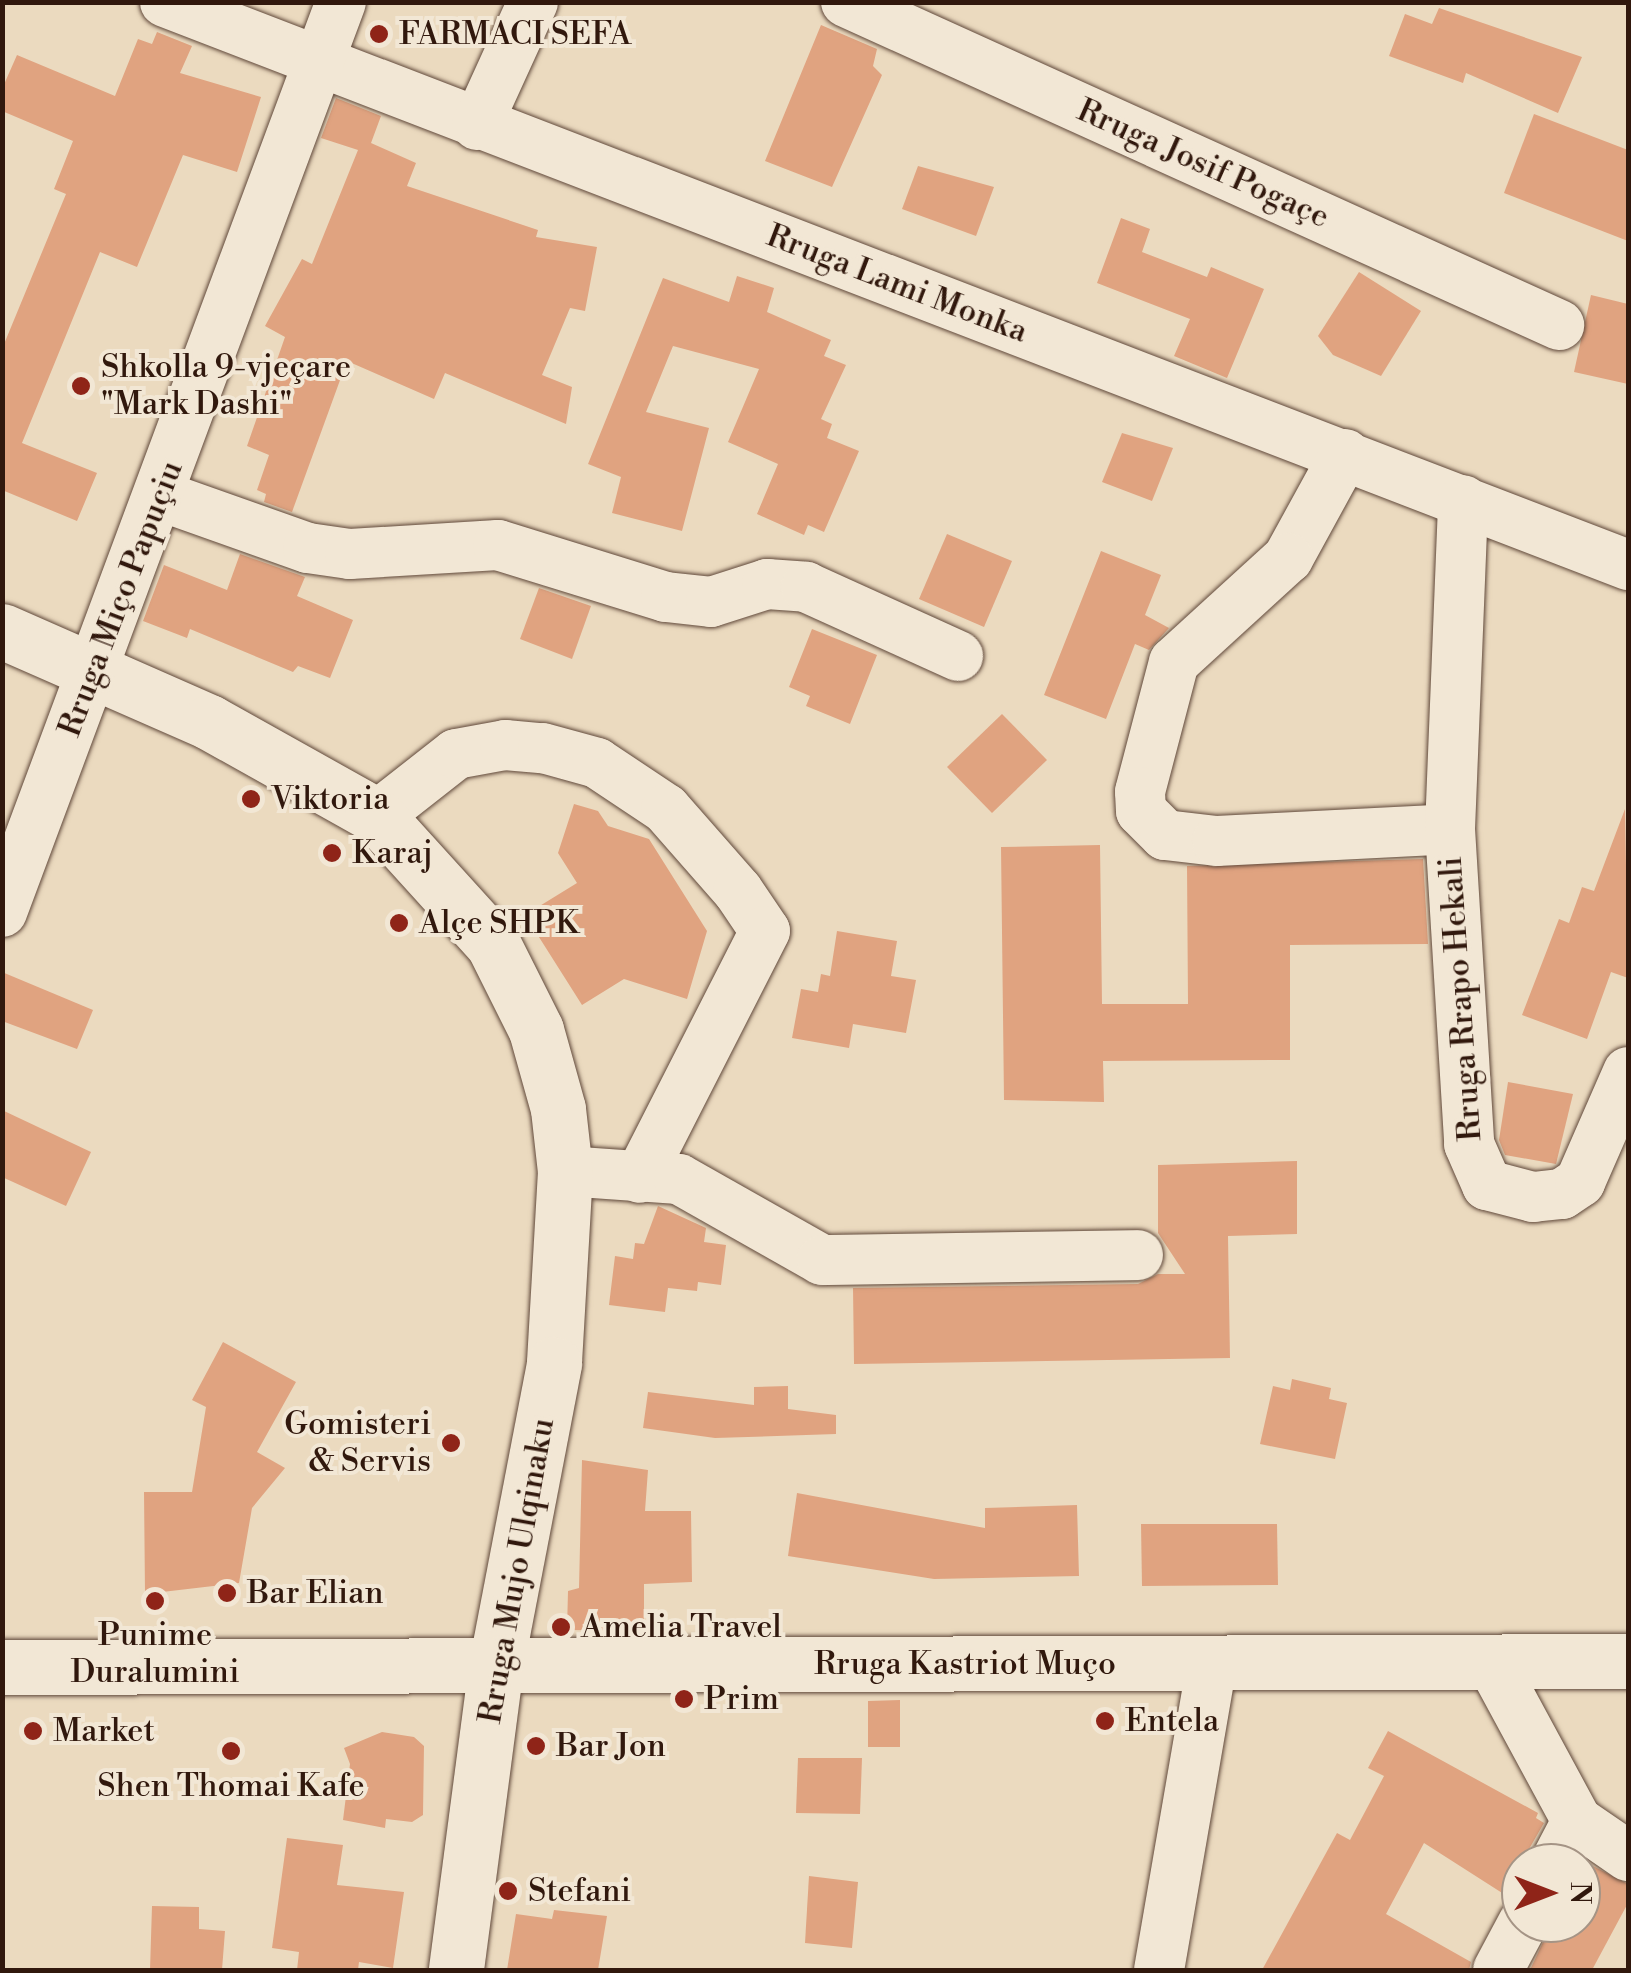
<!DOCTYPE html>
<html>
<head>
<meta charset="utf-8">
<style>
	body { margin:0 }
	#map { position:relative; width:1631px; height:1973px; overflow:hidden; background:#ebdabf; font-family:"Libre Bodoni",serif }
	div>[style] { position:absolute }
	.building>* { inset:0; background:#e0a380 }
	.roads { filter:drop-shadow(0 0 2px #60483a) drop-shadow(0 0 2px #60483a) }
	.street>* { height:50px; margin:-25px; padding:0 25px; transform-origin:25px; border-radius:25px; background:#f2e7d5 }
	.secondary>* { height:55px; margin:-27.5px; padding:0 27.5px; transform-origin:27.5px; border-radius:27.5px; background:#f2e7d5 }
	.dots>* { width:28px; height:28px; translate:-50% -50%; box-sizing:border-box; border:5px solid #f2e7d5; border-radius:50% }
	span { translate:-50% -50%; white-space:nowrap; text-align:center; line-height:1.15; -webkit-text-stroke:8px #f2e7d5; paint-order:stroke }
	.poi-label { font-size:32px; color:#31180d }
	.left { translate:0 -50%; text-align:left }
	.right { translate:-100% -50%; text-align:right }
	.street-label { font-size:32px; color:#31180d }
	.frame { position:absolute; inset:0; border:5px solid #31180d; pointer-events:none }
	.north { position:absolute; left:1501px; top:1843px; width:100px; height:100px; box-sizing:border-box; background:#f2e7d5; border:2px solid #a59485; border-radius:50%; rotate:90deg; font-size:28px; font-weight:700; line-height:40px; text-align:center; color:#31180d }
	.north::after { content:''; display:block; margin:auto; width:35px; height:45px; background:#8f2418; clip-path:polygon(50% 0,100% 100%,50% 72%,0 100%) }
</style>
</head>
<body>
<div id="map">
	<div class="building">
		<i style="clip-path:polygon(1439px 8px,1582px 57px,1558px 113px,1466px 73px,1463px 83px,1389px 56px,1405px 14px,1432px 24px)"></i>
		<i style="clip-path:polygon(821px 25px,877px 49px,873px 66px,882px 75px,832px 187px,765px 161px)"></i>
		<i style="clip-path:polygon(157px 32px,192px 46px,180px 73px,261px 97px,237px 172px,183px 155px,137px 267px,100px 252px,22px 443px,97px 473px,77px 521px,2px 490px,2px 349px,66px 194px,54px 189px,73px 141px,2px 111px,2px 89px,17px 55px,115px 96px,138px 39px,152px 44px)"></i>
		<i style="clip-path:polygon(336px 98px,381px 116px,371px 143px,416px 163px,407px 186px,538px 230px,536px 237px,597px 247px,585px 311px,570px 308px,542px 375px,572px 387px,566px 424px,445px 373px,434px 399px,347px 361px,292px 512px,264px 502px,266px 494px,257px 490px,269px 455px,247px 446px,285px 337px,265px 326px,302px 259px,312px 264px,358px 150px,321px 138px)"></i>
		<i style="clip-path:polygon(1534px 114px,1628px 150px,1628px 241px,1504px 193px)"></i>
		<i style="clip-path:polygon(918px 166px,994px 187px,976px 236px,902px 209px)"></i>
		<i style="clip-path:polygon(1121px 218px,1150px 229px,1142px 252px,1207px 277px,1211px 267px,1264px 289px,1227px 378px,1174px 356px,1190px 319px,1097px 283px)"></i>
		<i style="clip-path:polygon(1359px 272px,1421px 311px,1381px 376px,1333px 355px,1318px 336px)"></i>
		<i style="clip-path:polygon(737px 276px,774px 288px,767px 312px,831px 340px,824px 356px,846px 365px,821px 419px,832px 424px,827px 438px,859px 451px,824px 532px,808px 525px,804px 535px,757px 514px,778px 464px,728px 442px,759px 369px,673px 346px,646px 412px,709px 428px,682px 531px,612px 513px,621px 477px,588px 464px,663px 278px,729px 302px)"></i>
		<i style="clip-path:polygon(1591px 295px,1628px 304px,1628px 384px,1574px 372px)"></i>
		<i style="clip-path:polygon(1122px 433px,1173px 448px,1152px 501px,1102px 482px)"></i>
		<i style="clip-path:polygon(947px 534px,1012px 561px,984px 627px,919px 599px)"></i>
		<i style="clip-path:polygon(1101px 551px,1161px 575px,1145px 615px,1169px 628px,1149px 650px,1135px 644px,1106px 719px,1044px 695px)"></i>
		<i style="clip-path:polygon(240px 554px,305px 577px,297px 596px,353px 620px,330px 678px,298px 666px,293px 672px,190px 629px,187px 638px,143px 621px,164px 565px,227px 590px)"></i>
		<i style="clip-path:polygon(539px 588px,591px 606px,572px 659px,520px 639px)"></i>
		<i style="clip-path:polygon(812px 629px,877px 655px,850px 724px,806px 706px,810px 696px,789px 687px)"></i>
		<i style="clip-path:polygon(1002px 714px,1047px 760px,992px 813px,947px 767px)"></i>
		<i style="clip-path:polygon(574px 804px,598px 811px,608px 826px,649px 839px,707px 931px,687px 999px,624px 979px,582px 1005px,525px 915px,577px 883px,558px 853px)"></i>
		<i style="clip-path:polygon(1625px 809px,1628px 978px,1611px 972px,1587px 1039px,1522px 1015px,1559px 919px,1569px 923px,1582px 887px,1594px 891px)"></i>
		<i style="clip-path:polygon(1100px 845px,1102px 1004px,1188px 1004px,1187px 866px,1423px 859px,1428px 944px,1290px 945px,1290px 1060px,1103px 1061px,1104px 1102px,1004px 1100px,1001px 847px)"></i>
		<i style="clip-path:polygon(837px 931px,897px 941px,891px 976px,916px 980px,906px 1033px,853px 1024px,849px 1048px,792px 1038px,801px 989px,818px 992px,821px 974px,830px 976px)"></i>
		<i style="clip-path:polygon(2px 972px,93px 1010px,77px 1049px,2px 1021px)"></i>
		<i style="clip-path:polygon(1508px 1082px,1573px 1094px,1556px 1164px,1505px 1155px,1499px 1140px)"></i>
		<i style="clip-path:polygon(2px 1110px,91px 1152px,66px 1206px,2px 1177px)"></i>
		<i style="clip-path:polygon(1297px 1161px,1297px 1234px,1228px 1236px,1230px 1358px,854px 1364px,853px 1288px,1138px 1284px,1158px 1274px,1185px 1274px,1158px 1233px,1158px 1165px)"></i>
		<i style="clip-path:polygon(658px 1206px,706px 1228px,704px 1242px,726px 1245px,721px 1285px,698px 1282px,697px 1291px,668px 1288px,665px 1312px,609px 1305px,615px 1256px,633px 1259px,635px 1243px,644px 1244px)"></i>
		<i style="clip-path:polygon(223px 1342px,296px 1382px,257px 1452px,285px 1468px,252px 1508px,239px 1583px,145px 1594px,144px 1492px,192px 1492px,206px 1407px,192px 1400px)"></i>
		<i style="clip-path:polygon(1292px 1379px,1331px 1388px,1329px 1399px,1347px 1403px,1335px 1459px,1260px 1444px,1273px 1386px,1290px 1390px)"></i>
		<i style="clip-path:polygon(788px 1386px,788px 1409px,836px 1415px,836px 1434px,715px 1438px,643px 1428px,648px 1392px,754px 1405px,754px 1387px)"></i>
		<i style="clip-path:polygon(582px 1460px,648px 1470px,645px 1511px,691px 1511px,692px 1582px,644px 1584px,644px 1631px,567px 1630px,568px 1591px,579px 1588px)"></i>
		<i style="clip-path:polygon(797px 1493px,985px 1528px,985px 1508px,1077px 1505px,1079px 1576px,934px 1579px,788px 1556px)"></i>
		<i style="clip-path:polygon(1141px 1524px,1277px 1524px,1278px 1585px,1142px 1586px)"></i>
		<i style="clip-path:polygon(900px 1700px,900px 1747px,868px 1747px,868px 1701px)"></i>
		<i style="clip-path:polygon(1388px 1731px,1538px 1813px,1536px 1818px,1544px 1823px,1521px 1863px,1521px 1894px,1510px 1898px,1424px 1843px,1386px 1914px,1471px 1962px,1469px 1970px,1262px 1970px,1337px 1833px,1350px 1840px,1384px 1776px,1368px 1768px)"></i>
		<i style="clip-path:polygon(382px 1732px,414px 1737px,424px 1746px,423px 1815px,412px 1822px,386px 1819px,385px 1828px,343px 1820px,350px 1764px,344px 1748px)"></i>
		<i style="clip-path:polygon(798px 1758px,862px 1758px,860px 1814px,796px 1813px)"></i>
		<i style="clip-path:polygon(287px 1838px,343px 1845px,337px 1885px,404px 1892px,393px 1968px,359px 1962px,358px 1970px,297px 1970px,299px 1952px,272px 1948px)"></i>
		<i style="clip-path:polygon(1587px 1863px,1628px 1884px,1628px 1903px,1592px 1970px,1530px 1970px,1552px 1923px,1581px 1923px,1581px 1875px)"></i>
		<i style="clip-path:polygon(809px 1876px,858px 1882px,852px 1948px,805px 1943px)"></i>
		<i style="clip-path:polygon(152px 1906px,199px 1907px,199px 1929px,225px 1931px,222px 1970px,150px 1970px)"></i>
		<i style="clip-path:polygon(554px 1910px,607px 1916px,598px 1970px,507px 1970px,516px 1914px,552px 1919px)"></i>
	</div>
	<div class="roads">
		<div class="street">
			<i style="left:165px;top:2px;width:1568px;rotate:21.05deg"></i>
			<i style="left:846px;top:2px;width:783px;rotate:24.37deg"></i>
			<i style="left:477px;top:125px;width:135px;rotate:-65.5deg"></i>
			<i style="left:1345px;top:454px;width:119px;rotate:118.7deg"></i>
			<i style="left:1288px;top:558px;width:154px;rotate:137.6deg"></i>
			<i style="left:1174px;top:662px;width:134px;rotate:104.7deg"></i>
			<i style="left:1140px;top:792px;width:19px;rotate:87deg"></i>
			<i style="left:1141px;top:811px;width:34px;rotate:45deg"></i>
			<i style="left:1165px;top:835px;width:52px;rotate:6.6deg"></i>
			<i style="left:1217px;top:841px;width:233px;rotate:-2.9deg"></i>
			<i style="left:1450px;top:829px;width:329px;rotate:-87.7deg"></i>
			<i style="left:161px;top:496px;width:156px;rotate:19.5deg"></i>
			<i style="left:308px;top:548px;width:42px;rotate:8.1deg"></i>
			<i style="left:350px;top:554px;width:148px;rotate:-3.5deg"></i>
			<i style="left:498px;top:545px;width:176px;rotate:17.2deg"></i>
			<i style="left:666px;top:597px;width:45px;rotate:6.3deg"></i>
			<i style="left:711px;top:602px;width:59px;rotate:-17.8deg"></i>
			<i style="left:767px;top:584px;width:39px;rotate:4deg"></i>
			<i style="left:806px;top:587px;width:167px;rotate:24.4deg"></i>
			<i style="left:377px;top:816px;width:100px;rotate:-38.1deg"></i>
			<i style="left:456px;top:754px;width:50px;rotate:-10.4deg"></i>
			<i style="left:505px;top:745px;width:38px;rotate:5deg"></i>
			<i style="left:543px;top:748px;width:56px;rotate:15.5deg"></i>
			<i style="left:597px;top:763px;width:83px;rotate:33.7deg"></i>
			<i style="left:666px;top:809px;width:109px;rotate:48.7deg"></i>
			<i style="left:738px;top:891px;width:48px;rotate:56deg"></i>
			<i style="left:765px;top:931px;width:277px;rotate:117deg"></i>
			<i style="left:1450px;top:829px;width:316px;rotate:86.5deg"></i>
			<i style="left:1469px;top:1144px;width:45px;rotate:66.3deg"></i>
			<i style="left:1487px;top:1185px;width:48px;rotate:14.6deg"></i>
			<i style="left:1533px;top:1197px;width:29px;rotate:-6deg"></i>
			<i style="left:1562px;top:1194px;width:22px;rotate:-34deg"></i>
			<i style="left:1580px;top:1182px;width:120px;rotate:-66.4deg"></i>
			<i style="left:2px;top:912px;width:971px;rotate:-69.57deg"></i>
			<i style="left:565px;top:1171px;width:114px;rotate:4deg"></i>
			<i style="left:679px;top:1179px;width:164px;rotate:29.5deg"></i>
			<i style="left:822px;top:1260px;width:316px;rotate:-0.9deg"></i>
			<i style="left:1491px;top:1662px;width:181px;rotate:61.6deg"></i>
			<i style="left:1577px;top:1821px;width:62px;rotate:34.5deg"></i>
			<i style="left:1555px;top:1863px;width:47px;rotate:-62.4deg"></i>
			<i style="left:1159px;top:1970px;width:313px;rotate:-80.2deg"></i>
			<i style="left:1498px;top:1970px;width:53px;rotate:-62deg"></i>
		</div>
		<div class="secondary">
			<i style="left:2px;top:631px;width:226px;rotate:23.7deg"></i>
			<i style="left:209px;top:722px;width:193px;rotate:29.2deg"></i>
			<i style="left:377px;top:816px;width:173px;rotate:47.8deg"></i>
			<i style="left:493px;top:944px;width:96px;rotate:63.4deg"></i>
			<i style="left:536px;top:1030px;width:82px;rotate:74.4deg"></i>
			<i style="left:558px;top:1109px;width:62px;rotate:83.6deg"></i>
			<i style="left:565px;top:1171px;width:193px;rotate:93.3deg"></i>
			<i style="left:554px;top:1364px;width:307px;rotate:100.9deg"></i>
			<i style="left:496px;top:1665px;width:308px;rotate:97.5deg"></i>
			<i style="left:2px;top:1667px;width:1626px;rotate:-0.21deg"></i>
		</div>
	</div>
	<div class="dots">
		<i style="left:379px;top:34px;background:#8f2418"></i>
		<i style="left:81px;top:386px;background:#8f2418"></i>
		<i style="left:251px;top:799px;background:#8f2418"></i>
		<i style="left:332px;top:853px;background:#8f2418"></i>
		<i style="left:399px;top:923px;background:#8f2418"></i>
		<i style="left:451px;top:1443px;background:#8f2418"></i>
		<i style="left:227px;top:1593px;background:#8f2418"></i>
		<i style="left:155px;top:1601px;background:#8f2418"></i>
		<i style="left:561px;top:1627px;background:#8f2418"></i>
		<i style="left:684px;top:1699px;background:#8f2418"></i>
		<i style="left:1105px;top:1721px;background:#8f2418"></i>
		<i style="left:33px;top:1731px;background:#8f2418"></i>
		<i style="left:536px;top:1746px;background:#8f2418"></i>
		<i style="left:231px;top:1751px;background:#8f2418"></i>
		<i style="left:508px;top:1891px;background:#8f2418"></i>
	</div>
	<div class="poi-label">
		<span class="left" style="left:399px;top:34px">FARMACI SEFA</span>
		<span class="left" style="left:101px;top:386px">Shkolla 9-vjeçare<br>"Mark Dashi"</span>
		<span class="left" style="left:271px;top:799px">Viktoria</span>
		<span class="left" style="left:352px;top:853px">Karaj</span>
		<span class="left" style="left:419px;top:923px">Alçe SHPK</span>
		<span class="right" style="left:431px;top:1443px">Gomisteri<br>&amp; Servis</span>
		<span class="left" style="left:247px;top:1593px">Bar Elian</span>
		<span class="left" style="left:581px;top:1627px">Amelia Travel</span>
		<span style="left:155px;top:1654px">Punime<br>Duralumini</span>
		<span class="left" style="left:704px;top:1699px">Prim</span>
		<span class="left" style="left:1125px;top:1721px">Entela</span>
		<span class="left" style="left:53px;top:1731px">Market</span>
		<span class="left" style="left:556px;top:1746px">Bar Jon</span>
		<span style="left:231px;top:1786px">Shen Thomai Kafe</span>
		<span class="left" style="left:528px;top:1891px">Stefani</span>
	</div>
	<div class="street-label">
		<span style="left:1203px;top:164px;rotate:24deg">Rruga Josif Pogaçe</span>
		<span style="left:897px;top:284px;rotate:21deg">Rruga Lami Monka</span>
		<span style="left:121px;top:599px;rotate:-69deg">Rruga Miço Papuçiu</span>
		<span style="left:1461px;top:999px;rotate:-94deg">Rruga Rrapo Hekali</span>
		<span style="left:517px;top:1571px;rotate:-80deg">Rruga Mujo Ulqinaku</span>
		<span style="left:965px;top:1664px">Rruga Kastriot Muço</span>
	</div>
	<div class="frame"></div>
	<div class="north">N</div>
</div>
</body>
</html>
